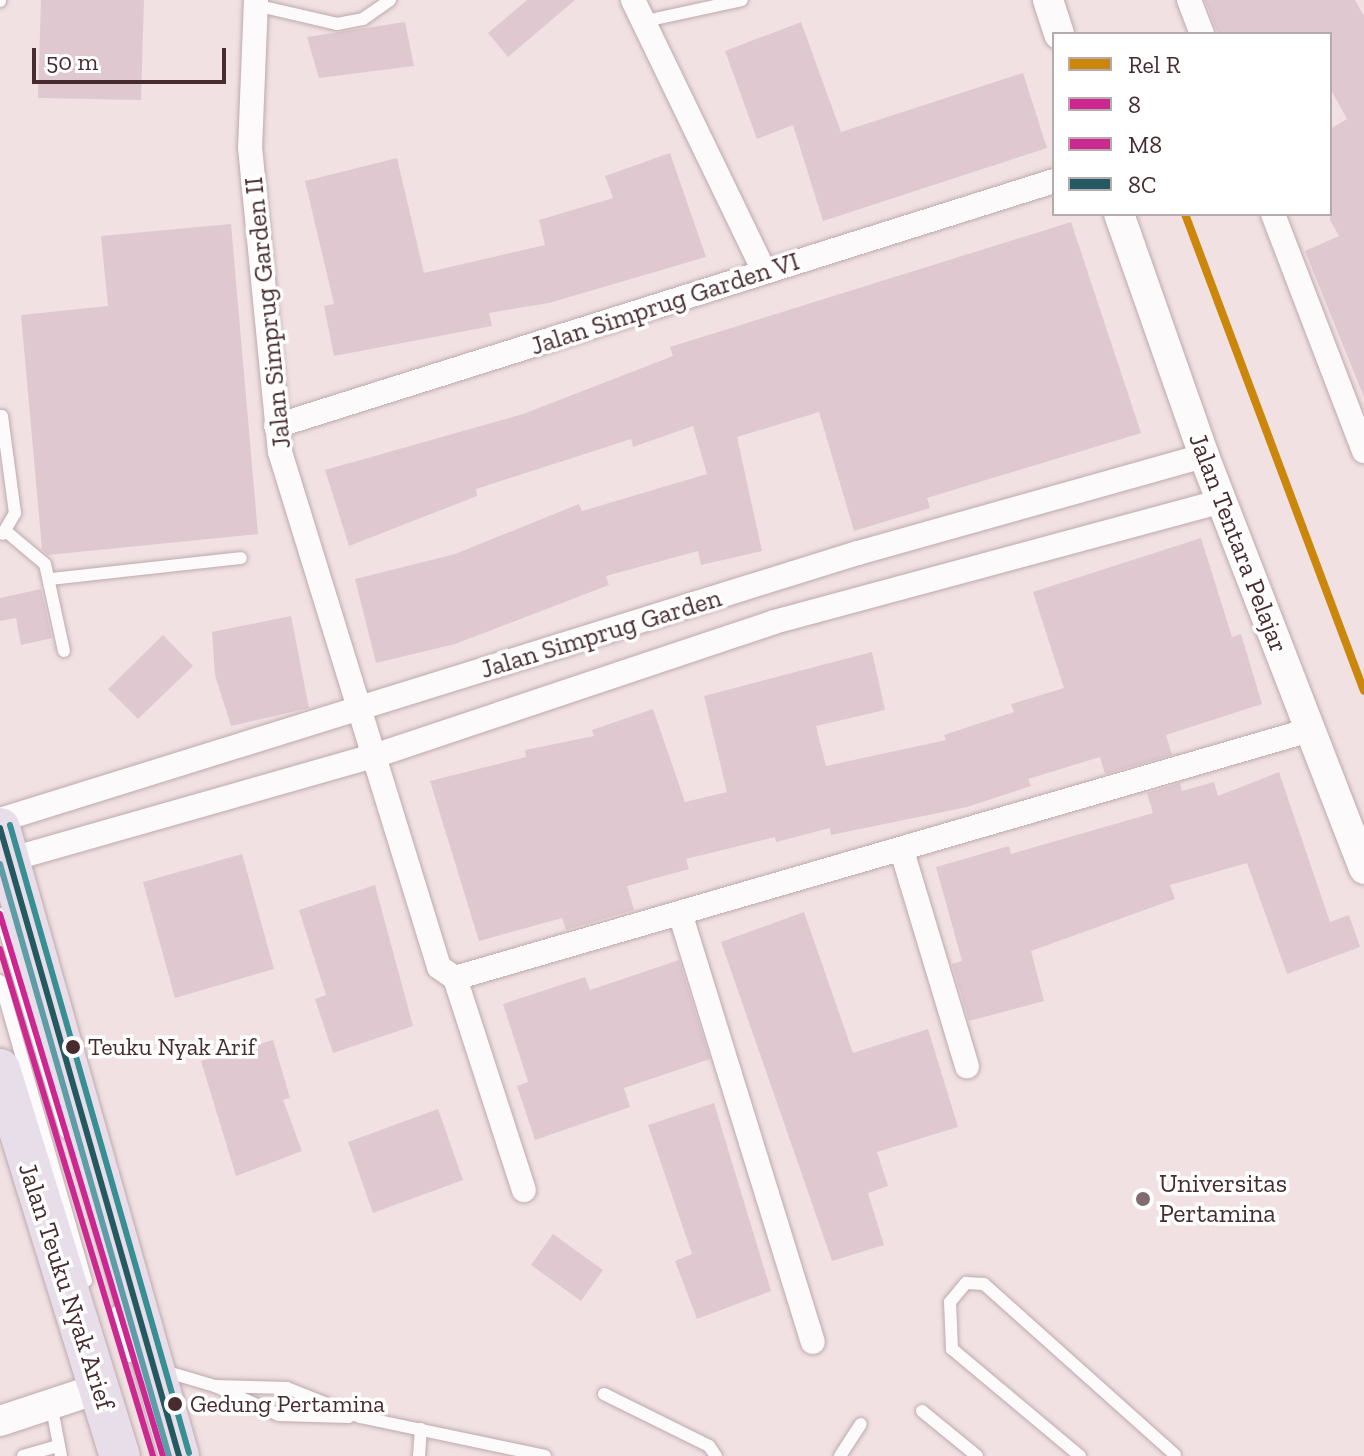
<!DOCTYPE html>
<html>
<head>
<meta charset="utf-8">
<style>
	body { margin:0 }
	#map { position:relative; width:1364px; height:1456px; overflow:hidden; background:#f1e1e3; font-family:"Zilla Slab",serif }
	div>[style] { position:absolute }
	.building>* { inset:0; background:#e0c8d1 }
	.roads { filter:drop-shadow(0 0 2px #bdaaad) drop-shadow(0 0 2px #bdaaad) }
	.service>* { height:12px; margin:-6px; padding:0 6px; transform-origin:6px; border-radius:6px; background:#fdfafb }
	.minor>* { height:24px; margin:-12px; padding:0 12px; transform-origin:12px; border-radius:12px; background:#fdfafb }
	.tertiary>* { height:30px; margin:-15px; padding:0 15px; transform-origin:15px; border-radius:15px; background:#fdfafb }
	.trunk>* { height:40px; margin:-20px; padding:0 20px; transform-origin:20px; border-radius:20px; background:#e8dee9 }
	.bus-1>* { height:6px; margin:-3px; padding:0 3px; transform-origin:3px; border-radius:3px; background:#cc2790 }
	.bus-2>* { height:6px; margin:-3px; padding:0 3px; transform-origin:3px; border-radius:3px; background:#cb2990 }
	.bus-3>* { height:6px; margin:-3px; padding:0 3px; transform-origin:3px; border-radius:3px; background:#235a61 }
	.bus-4>* { height:6px; margin:-3px; padding:0 3px; transform-origin:3px; border-radius:3px; background:#5e9ca7 }
	.bus-5>* { height:6px; margin:-3px; padding:0 3px; transform-origin:3px; border-radius:3px; background:#378f93 }
	.rail-1>* { height:8px; margin:-4px; padding:0 4px; transform-origin:4px; border-radius:4px; background:#cb870c }
	.dots>* { width:22px; height:22px; translate:-50% -50%; box-sizing:border-box; border:4px solid #fff; border-radius:50% }
	span { translate:-50% -50%; white-space:nowrap; text-align:center; line-height:1.15; -webkit-text-stroke:7px #fff; paint-order:stroke }
	.bus-label { font-size:24px; color:#472b2f }
	.left { translate:0 -50%; text-align:left }
	.street-label { font-size:26px; color:#472b2f }
	.poi-label { font-size:26px; color:#472b2f }
	.legend { position:absolute; left:1052px; top:32px; width:280px; height:184px; box-sizing:border-box; background:#fff; border:2px solid #b5aaac; margin:0; padding:10px 14px; list-style:none; font-size:24px; color:#472b2f }
	.legend li { display:flex; align-items:center; gap:16px; height:40px }
	.legend b { width:40px; border:2px solid #b5aaac }
	.scale { position:absolute; left:32px; top:48px; width:194px; height:36px; box-sizing:border-box; border:4px solid #472b2f; border-top:0; padding-left:10px; font-size:24px; line-height:28px; white-space:nowrap; color:#472b2f; -webkit-text-stroke:6px #fff; paint-order:stroke }
</style>
</head>
<body>
<div id="map">
	<div class="building">
		<i style="clip-path:polygon(41px 0,144px 0,141px 100px,38px 98px)"></i>
		<i style="clip-path:polygon(527px 0,575px 0,508px 57px,488px 33px)"></i>
		<i style="clip-path:polygon(1205px 0,1355px 0,1364px 16px,1364px 397px,1305px 251px,1339px 236px,1330px 220px,1330px 129px,1347px 119px,1330px 88px,1330px 34px,1218px 34px)"></i>
		<i style="clip-path:polygon(405px 22px,414px 66px,319px 78px,307px 37px)"></i>
		<i style="clip-path:polygon(801px 22px,841px 132px,1023px 73px,1047px 148px,823px 221px,793px 125px,757px 139px,725px 51px)"></i>
		<i style="clip-path:polygon(670px 153px,706px 257px,549px 303px,489px 313px,492px 326px,334px 356px,324px 306px,334px 304px,305px 181px,397px 158px,424px 273px,545px 245px,539px 220px,613px 198px,605px 176px)"></i>
		<i style="clip-path:polygon(1071px 222px,1141px 433px,927px 498px,930px 508px,854px 531px,819px 412px,737px 437px,762px 551px,701px 565px,698px 551px,606px 576px,609px 585px,455px 644px,376px 663px,355px 579px,455px 554px,579px 504px,582px 511px,707px 474px,693px 426px,633px 447px,631px 439px,476px 489px,477px 496px,349px 546px,325px 470px,523px 414px,673px 356px,670px 347px)"></i>
		<i style="clip-path:polygon(231px 224px,258px 534px,48px 555px,42px 549px,21px 315px,108px 306px,101px 236px)"></i>
		<i style="clip-path:polygon(1201px 538px,1232px 637px,1241px 634px,1262px 704px,1166px 735px,1172px 755px,1105px 774px,1100px 757px,1028px 779px,1031px 786px,967px 807px,831px 835px,830px 828px,776px 842px,775px 837px,686px 859px,689px 869px,627px 886px,634px 910px,566px 930px,562px 918px,479px 941px,430px 781px,526px 757px,525px 750px,594px 736px,592px 730px,653px 709px,685px 802px,727px 792px,704px 696px,872px 652px,885px 710px,816px 726px,826px 766px,946px 740px,944px 735px,1014px 712px,1011px 704px,1064px 688px,1033px 592px)"></i>
		<i style="clip-path:polygon(41px 589px,52px 638px,21px 645px,16px 618px,0 621px,0 598px)"></i>
		<i style="clip-path:polygon(291px 616px,309px 708px,231px 726px,215px 675px,212px 632px)"></i>
		<i style="clip-path:polygon(163px 635px,193px 666px,138px 719px,108px 689px)"></i>
		<i style="clip-path:polygon(1279px 772px,1330px 922px,1349px 915px,1360px 947px,1287px 974px,1247px 863px,1170px 885px,1175px 899px,1031px 951px,1044px 1001px,969px 1021px,952px 964px,962px 961px,936px 867px,1009px 846px,1011px 854px,1153px 813px,1147px 793px,1180px 783px,1182px 791px,1214px 782px,1218px 796px)"></i>
		<i style="clip-path:polygon(242px 854px,274px 969px,175px 998px,143px 882px)"></i>
		<i style="clip-path:polygon(375px 885px,413px 1026px,333px 1053px,315px 999px,326px 995px,299px 910px)"></i>
		<i style="clip-path:polygon(804px 912px,853px 1053px,928px 1029px,958px 1127px,877px 1152px,888px 1186px,868px 1193px,884px 1245px,832px 1261px,721px 942px)"></i>
		<i style="clip-path:polygon(679px 960px,710px 1059px,624px 1088px,630px 1107px,535px 1140px,517px 1086px,528px 1082px,503px 1004px,585px 977px,590px 990px)"></i>
		<i style="clip-path:polygon(273px 1040px,290px 1098px,283px 1100px,302px 1151px,236px 1176px,201px 1061px)"></i>
		<i style="clip-path:polygon(714px 1103px,771px 1291px,697px 1319px,675px 1261px,692px 1254px,648px 1125px)"></i>
		<i style="clip-path:polygon(438px 1109px,463px 1180px,373px 1213px,348px 1142px)"></i>
		<i style="clip-path:polygon(553px 1234px,603px 1270px,581px 1301px,531px 1265px)"></i>
	</div>
	<div class="roads">
		<div class="service">
			<i style="left:0;top:1px;width:1px;rotate:-90deg"></i>
			<i style="left:255px;top:5px;width:84px;rotate:13deg"></i>
			<i style="left:337px;top:24px;width:26px;rotate:-11deg"></i>
			<i style="left:363px;top:19px;width:33px;rotate:-35deg"></i>
			<i style="left:641px;top:22px;width:103px;rotate:-12.3deg"></i>
			<i style="left:2px;top:416px;width:98px;rotate:82.4deg"></i>
			<i style="left:15px;top:513px;width:24px;rotate:120deg"></i>
			<i style="left:8px;top:533px;width:48px;rotate:40deg"></i>
			<i style="left:45px;top:564px;width:89px;rotate:77.7deg"></i>
			<i style="left:51px;top:579px;width:191px;rotate:-6.3deg"></i>
			<i style="left:0;top:914px;width:228px;rotate:73.2deg"></i>
			<i style="left:0;top:981px;width:312px;rotate:74deg"></i>
			<i style="left:117px;top:1312px;width:46px;rotate:73.5deg"></i>
			<i style="left:164px;top:1371px;width:53px;rotate:16.4deg"></i>
			<i style="left:215px;top:1386px;width:70px;rotate:24.4deg"></i>
			<i style="left:279px;top:1415px;width:70px;rotate:1.6deg"></i>
			<i style="left:215px;top:1386px;width:72px;rotate:1.6deg"></i>
			<i style="left:287px;top:1388px;width:79px;rotate:21.7deg"></i>
			<i style="left:360px;top:1417px;width:189px;rotate:11.9deg"></i>
			<i style="left:604px;top:1394px;width:117px;rotate:26.3deg"></i>
			<i style="left:709px;top:1446px;width:12px;rotate:55deg"></i>
			<i style="left:51px;top:1403px;width:54px;rotate:79.3deg"></i>
			<i style="left:922px;top:1411px;width:71px;rotate:39.3deg"></i>
			<i style="left:23px;top:1456px;width:37px;rotate:-16deg"></i>
			<i style="left:419px;top:1456px;width:27px;rotate:-86deg"></i>
			<i style="left:840px;top:1456px;width:38px;rotate:-57deg"></i>
			<i style="left:1080px;top:1456px;width:167px;rotate:-140.1deg"></i>
			<i style="left:952px;top:1349px;width:47px;rotate:-92.4deg"></i>
			<i style="left:950px;top:1302px;width:25px;rotate:-50deg"></i>
			<i style="left:966px;top:1283px;width:18px;rotate:3deg"></i>
			<i style="left:984px;top:1284px;width:256px;rotate:41.8deg"></i>
		</div>
		<div class="minor">
			<i style="left:256px;top:0;width:147px;rotate:92.3deg"></i>
			<i style="left:250px;top:147px;width:306px;rotate:84.4deg"></i>
			<i style="left:280px;top:452px;width:539px;rotate:72.84deg"></i>
			<i style="left:439px;top:967px;width:19px;rotate:35deg"></i>
			<i style="left:633px;top:0;width:301px;rotate:64.2deg"></i>
			<i style="left:1189px;top:0;width:36px;rotate:69deg"></i>
			<i style="left:1273px;top:214px;width:254px;rotate:69deg"></i>
			<i style="left:276px;top:426px;width:816px;rotate:-17.48deg"></i>
			<i style="left:0;top:820px;width:899px;rotate:-17.29deg"></i>
			<i style="left:858px;top:553px;width:359px;rotate:-15.7deg"></i>
			<i style="left:902px;top:851px;width:225px;rotate:73.2deg"></i>
			<i style="left:8px;top:860px;width:380px;rotate:-15.9deg"></i>
			<i style="left:374px;top:756px;width:422px;rotate:-18.5deg"></i>
			<i style="left:774px;top:622px;width:463px;rotate:-15.1deg"></i>
			<i style="left:680px;top:913px;width:449px;rotate:72.8deg"></i>
			<i style="left:455px;top:978px;width:890px;rotate:-16.18deg"></i>
			<i style="left:455px;top:978px;width:223px;rotate:72deg"></i>
		</div>
		<div class="tertiary">
			<i style="left:1048px;top:0;width:36px;rotate:72deg"></i>
			<i style="left:1119px;top:214px;width:256px;rotate:70.6deg"></i>
			<i style="left:1204px;top:456px;width:443px;rotate:68.8deg"></i>
			<i style="left:0;top:1421px;width:102px;rotate:-18.3deg"></i>
		</div>
		<div class="trunk">
			<i style="left:0;top:828px;width:653px;rotate:74.09deg"></i>
			<i style="left:0;top:1069px;width:405px;rotate:72.8deg"></i>
		</div>
	</div>
	<div class="bus-1">
		<i style="left:0;top:914px;width:566px;rotate:73.26deg"></i>
	</div>
	<div class="bus-2">
		<i style="left:0;top:949px;width:530px;rotate:73.21deg"></i>
	</div>
	<div class="bus-3">
		<i style="left:0;top:828px;width:653px;rotate:74.09deg"></i>
	</div>
	<div class="bus-4">
		<i style="left:0;top:864px;width:616px;rotate:74.07deg"></i>
	</div>
	<div class="bus-5">
		<i style="left:10px;top:825px;width:653px;rotate:74.09deg"></i>
	</div>
	<div class="rail-1">
		<i style="left:1185px;top:214px;width:509px;rotate:69.43deg"></i>
	</div>
	<div class="dots">
		<i style="left:73px;top:1047px;background:#472b2f"></i>
		<i style="left:1143px;top:1199px;background:#826b6e"></i>
		<i style="left:175px;top:1404px;background:#472b2f"></i>
	</div>
	<div class="bus-label">
		<span class="left" style="left:88px;top:1047px">Teuku Nyak Arif</span>
		<span class="left" style="left:190px;top:1404px">Gedung Pertamina</span>
	</div>
	<div class="street-label">
		<span style="left:665px;top:304px;rotate:-18deg">Jalan Simprug Garden VI</span>
		<span style="left:268px;top:313px;rotate:-96deg">Jalan Simprug Garden II</span>
		<span style="left:1238px;top:543px;rotate:69deg">Jalan Tentara Pelajar</span>
		<span style="left:601px;top:634px;rotate:-17deg">Jalan Simprug Garden</span>
		<span style="left:66px;top:1286px;rotate:72deg">Jalan Teuku Nyak Arief</span>
	</div>
	<div class="poi-label">
		<span class="left" style="left:1159px;top:1199px">Universitas<br>Pertamina</span>
	</div>
	<ul class="legend">
	<li><b style="height:10px;background:#cb870c"></b>Rel R</li>
	<li><b style="height:10px;background:#cc2790"></b>8</li>
	<li><b style="height:10px;background:#cb2990"></b>M8</li>
	<li><b style="height:10px;background:#235a61"></b>8C</li>
	</ul>
	<div class="scale">50 m</div>
</div>
</body>
</html>
